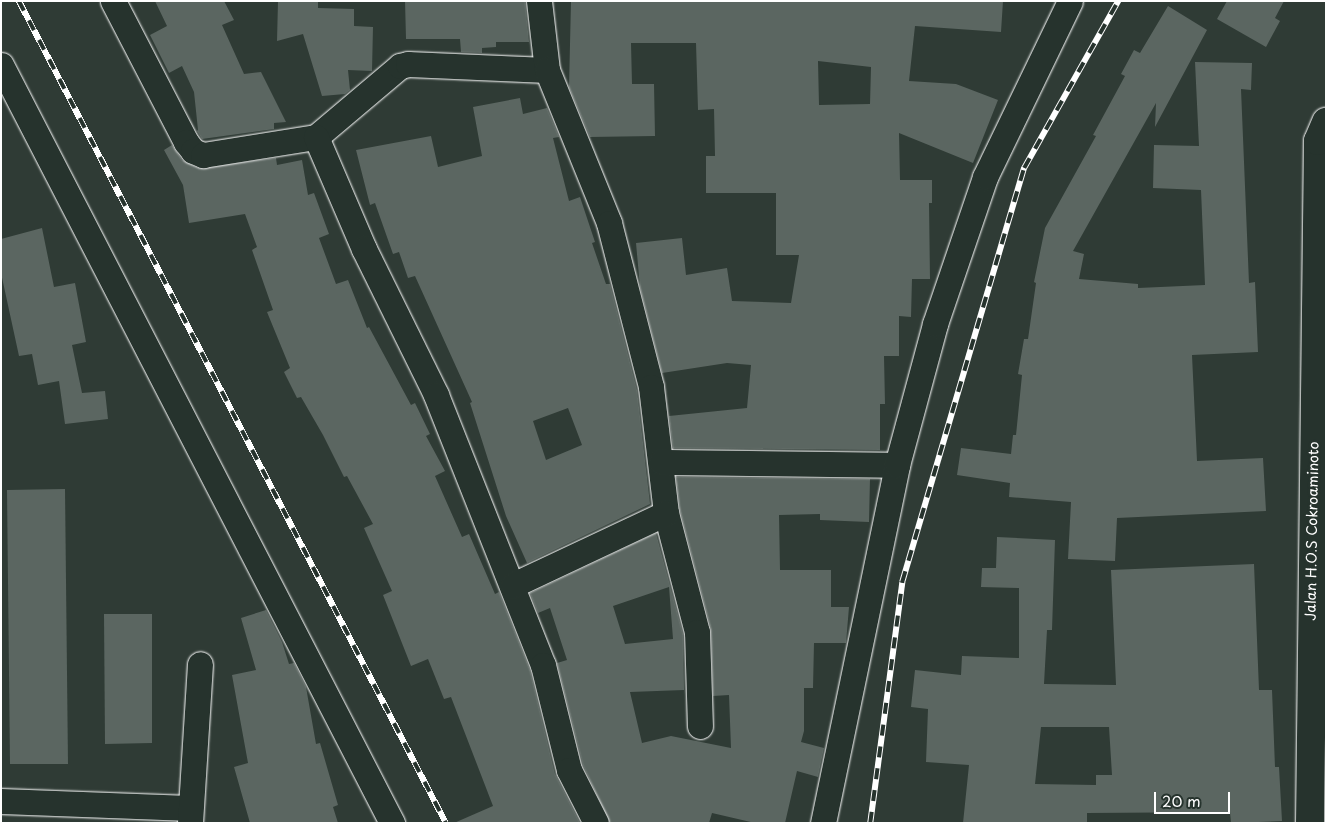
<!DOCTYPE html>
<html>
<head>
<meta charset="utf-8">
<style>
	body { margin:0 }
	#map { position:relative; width:1327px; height:824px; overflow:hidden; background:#2f3b35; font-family:"Playpen Sans",sans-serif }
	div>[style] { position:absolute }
	.building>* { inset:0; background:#5b6661 }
	.roads { filter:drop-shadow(0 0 1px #fff) drop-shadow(0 0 1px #fff) }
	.street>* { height:25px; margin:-12.5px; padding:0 12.5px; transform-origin:12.5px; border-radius:12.5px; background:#26332d }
	.secondary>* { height:28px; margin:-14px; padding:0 14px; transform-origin:14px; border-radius:14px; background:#26332d }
	.rail>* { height:5.5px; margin-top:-2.75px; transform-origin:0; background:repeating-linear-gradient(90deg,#26332d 0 11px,#fff 0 22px); box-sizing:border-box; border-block:1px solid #fff }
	span { translate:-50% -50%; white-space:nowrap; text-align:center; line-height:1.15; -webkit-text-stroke:5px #26332d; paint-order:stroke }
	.street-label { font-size:14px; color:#fff }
	.frame { position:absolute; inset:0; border:2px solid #fff; pointer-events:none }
	.scale { position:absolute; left:1154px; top:792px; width:76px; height:22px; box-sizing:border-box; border:2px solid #fff; border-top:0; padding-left:6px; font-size:15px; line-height:18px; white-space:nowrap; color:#fff; -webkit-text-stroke:4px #26332d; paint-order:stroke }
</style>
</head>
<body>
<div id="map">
	<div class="building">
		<i style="clip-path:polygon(155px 1px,224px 1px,234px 20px,222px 25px,244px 74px,261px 72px,286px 122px,274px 123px,274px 129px,202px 139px,197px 131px,198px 130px,194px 92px,182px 66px,169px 73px,150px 35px,167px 26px)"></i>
		<i style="clip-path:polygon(278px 1px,318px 1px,318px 8px,354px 9px,354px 26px,373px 27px,372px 71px,348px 70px,350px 90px,345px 94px,322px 96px,303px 34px,277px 41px)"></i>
		<i style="clip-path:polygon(405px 1px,525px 1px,529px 42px,496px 42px,496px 47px,482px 48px,482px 53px,461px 52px,460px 39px,406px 39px)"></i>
		<i style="clip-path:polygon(evenodd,571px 1px,1003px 1px,1001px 32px,915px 26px,909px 81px,956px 84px,998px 100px,973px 163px,899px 133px,900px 180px,932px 180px,932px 203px,929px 203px,930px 279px,912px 279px,911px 317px,899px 316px,899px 356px,884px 356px,885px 404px,880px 404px,880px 450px,673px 448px,669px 416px,747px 408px,751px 365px,727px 363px,662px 373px,640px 287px,636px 243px,682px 238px,686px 275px,727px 268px,732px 301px,791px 303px,799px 255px,776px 255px,776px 193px,706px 193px,706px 156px,715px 156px,714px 109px,698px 110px,696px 43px,631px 43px,632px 84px,654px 84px,655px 136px,590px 137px,569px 87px,571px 1px,818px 61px,871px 67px,870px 104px,819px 105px,818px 61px)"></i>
		<i style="clip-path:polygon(1227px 1px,1284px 1px,1275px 18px,1280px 21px,1266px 47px,1217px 19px)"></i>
		<i style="clip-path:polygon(1168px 6px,1207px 30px,1155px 127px,1156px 103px,1073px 251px,1084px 254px,1079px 279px,1138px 284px,1138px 288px,1205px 285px,1201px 190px,1153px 188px,1154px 145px,1199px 146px,1195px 62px,1252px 63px,1251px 90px,1241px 89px,1249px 283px,1255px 282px,1258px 352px,1192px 355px,1197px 461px,1263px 458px,1266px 511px,1117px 518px,1115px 561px,1068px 559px,1071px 502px,1009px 497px,1010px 483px,957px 475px,961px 448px,1011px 454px,1013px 435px,1016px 435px,1022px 375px,1018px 374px,1024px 339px,1028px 339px,1036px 283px,1034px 282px,1045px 228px,1096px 136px,1093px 135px,1125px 76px,1121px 74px,1134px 50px,1140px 53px)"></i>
		<i style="clip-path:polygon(evenodd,520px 98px,523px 114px,547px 108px,559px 137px,553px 138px,569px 201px,580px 197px,595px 242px,592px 243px,606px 284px,610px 284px,637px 390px,650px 504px,527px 563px,506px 516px,470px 403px,472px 402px,415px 276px,408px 278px,399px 252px,393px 254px,375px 203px,370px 205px,356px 150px,431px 136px,438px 167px,482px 156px,473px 107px,520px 98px,568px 408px,582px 445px,546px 460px,533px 421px,568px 408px)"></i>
		<i style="clip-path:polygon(172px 145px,182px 160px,198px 168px,276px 158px,277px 165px,302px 160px,308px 195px,314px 193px,329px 234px,319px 238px,336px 284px,348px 280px,367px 328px,369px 327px,411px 405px,415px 403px,430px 434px,426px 436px,445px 471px,435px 476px,462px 537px,469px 534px,495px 594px,499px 592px,530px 670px,555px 774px,580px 823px,454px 823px,493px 806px,451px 697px,444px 699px,428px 659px,411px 666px,383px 595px,392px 591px,364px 528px,373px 524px,347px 476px,344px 477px,323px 435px,301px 397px,297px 398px,284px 372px,290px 368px,267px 312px,273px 310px,252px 250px,257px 247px,245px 214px,189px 223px,183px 185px,164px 150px)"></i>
		<i style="clip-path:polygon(42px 228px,54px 287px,75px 283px,86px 342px,72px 345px,82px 393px,105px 391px,108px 419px,65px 424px,59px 381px,38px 385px,32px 354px,19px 356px,1px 273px,1px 239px)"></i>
		<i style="clip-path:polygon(evenodd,676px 477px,870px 479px,869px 522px,820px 520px,820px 514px,779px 515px,780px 570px,831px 570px,831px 607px,849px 607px,846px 643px,814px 643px,813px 688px,804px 688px,804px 731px,801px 742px,824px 748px,818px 777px,797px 771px,785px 823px,755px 823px,712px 813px,709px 823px,610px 823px,583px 765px,557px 663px,567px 660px,550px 608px,538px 613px,530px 593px,656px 533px,683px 634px,684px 690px,630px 692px,642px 743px,671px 736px,731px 748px,729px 695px,713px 696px,711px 629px,680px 510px,676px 477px,669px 587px,673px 639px,625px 644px,613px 606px,669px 587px)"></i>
		<i style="clip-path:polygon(65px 489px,68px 764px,10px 764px,7px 490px)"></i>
		<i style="clip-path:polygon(evenodd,997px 537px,1055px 540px,1052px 630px,1047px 630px,1044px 684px,1116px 685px,1111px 570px,1254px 564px,1259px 690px,1272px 690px,1275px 767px,1279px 767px,1282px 821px,1231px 823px,1230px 812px,1087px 813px,1087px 823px,963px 823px,969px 765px,926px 762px,928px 709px,911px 707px,915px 670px,961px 675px,962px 656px,1019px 658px,1019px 588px,981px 587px,982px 568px,996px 568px,997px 537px,1041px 727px,1109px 727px,1112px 775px,1096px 775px,1096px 785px,1035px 784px,1041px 727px)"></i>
		<i style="clip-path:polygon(266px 610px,282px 642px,289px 664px,294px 663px,306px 687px,316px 744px,320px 743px,338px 805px,333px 807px,338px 823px,250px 823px,234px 767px,248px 763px,232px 675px,256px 670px,241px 618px)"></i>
		<i style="clip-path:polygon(104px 614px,152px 614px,152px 743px,105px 744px)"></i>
	</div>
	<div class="roads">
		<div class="street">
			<i style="left:113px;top:1px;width:159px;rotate:62.6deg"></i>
			<i style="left:186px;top:142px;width:11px;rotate:52deg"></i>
			<i style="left:193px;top:151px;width:11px;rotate:22deg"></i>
			<i style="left:203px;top:155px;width:114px;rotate:-9.1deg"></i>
			<i style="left:316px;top:137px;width:110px;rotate:-40.2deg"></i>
			<i style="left:400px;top:66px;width:8px;rotate:-14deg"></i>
			<i style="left:408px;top:64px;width:139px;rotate:2.5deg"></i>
			<i style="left:539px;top:1px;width:69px;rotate:83.4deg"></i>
			<i style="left:547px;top:70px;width:165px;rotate:67.9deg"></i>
			<i style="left:609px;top:223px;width:169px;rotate:75.6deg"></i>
			<i style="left:651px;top:387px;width:127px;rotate:83.2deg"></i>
			<i style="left:666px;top:513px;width:123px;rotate:75.4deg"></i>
			<i style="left:697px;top:632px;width:94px;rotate:88.2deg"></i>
			<i style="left:1px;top:65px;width:853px;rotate:62.71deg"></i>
			<i style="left:316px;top:137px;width:122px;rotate:66.8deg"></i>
			<i style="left:364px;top:249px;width:163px;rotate:63.7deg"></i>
			<i style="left:436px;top:395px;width:290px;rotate:68.4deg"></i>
			<i style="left:543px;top:665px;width:108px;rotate:76.1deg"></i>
			<i style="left:569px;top:770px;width:59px;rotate:63deg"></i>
			<i style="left:661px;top:462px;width:236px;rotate:0.7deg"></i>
			<i style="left:513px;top:585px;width:169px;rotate:-25.2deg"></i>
			<i style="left:1px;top:801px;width:189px;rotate:2.1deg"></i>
			<i style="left:190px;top:823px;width:159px;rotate:-86.4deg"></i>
			<i style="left:823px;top:823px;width:366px;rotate:-78.3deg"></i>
			<i style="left:897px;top:465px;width:146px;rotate:-74.9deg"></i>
			<i style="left:935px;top:324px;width:155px;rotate:-71.2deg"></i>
			<i style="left:985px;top:177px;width:195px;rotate:-64.2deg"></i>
		</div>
		<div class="secondary">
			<i style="left:1310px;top:823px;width:682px;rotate:-89.33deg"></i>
			<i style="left:1318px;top:141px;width:21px;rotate:-67deg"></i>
		</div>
	</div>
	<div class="rail">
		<i style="left:19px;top:1px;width:926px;rotate:62.55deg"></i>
		<i style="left:870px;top:823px;width:243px;rotate:-82.4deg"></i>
		<i style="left:902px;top:582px;width:432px;rotate:-73.6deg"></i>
		<i style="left:1024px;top:168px;width:192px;rotate:-60.6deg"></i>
	</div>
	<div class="street-label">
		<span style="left:1312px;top:531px;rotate:-89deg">Jalan H.O.S Cokroaminoto</span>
	</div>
	<div class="frame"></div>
	<div class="scale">20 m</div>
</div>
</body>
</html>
